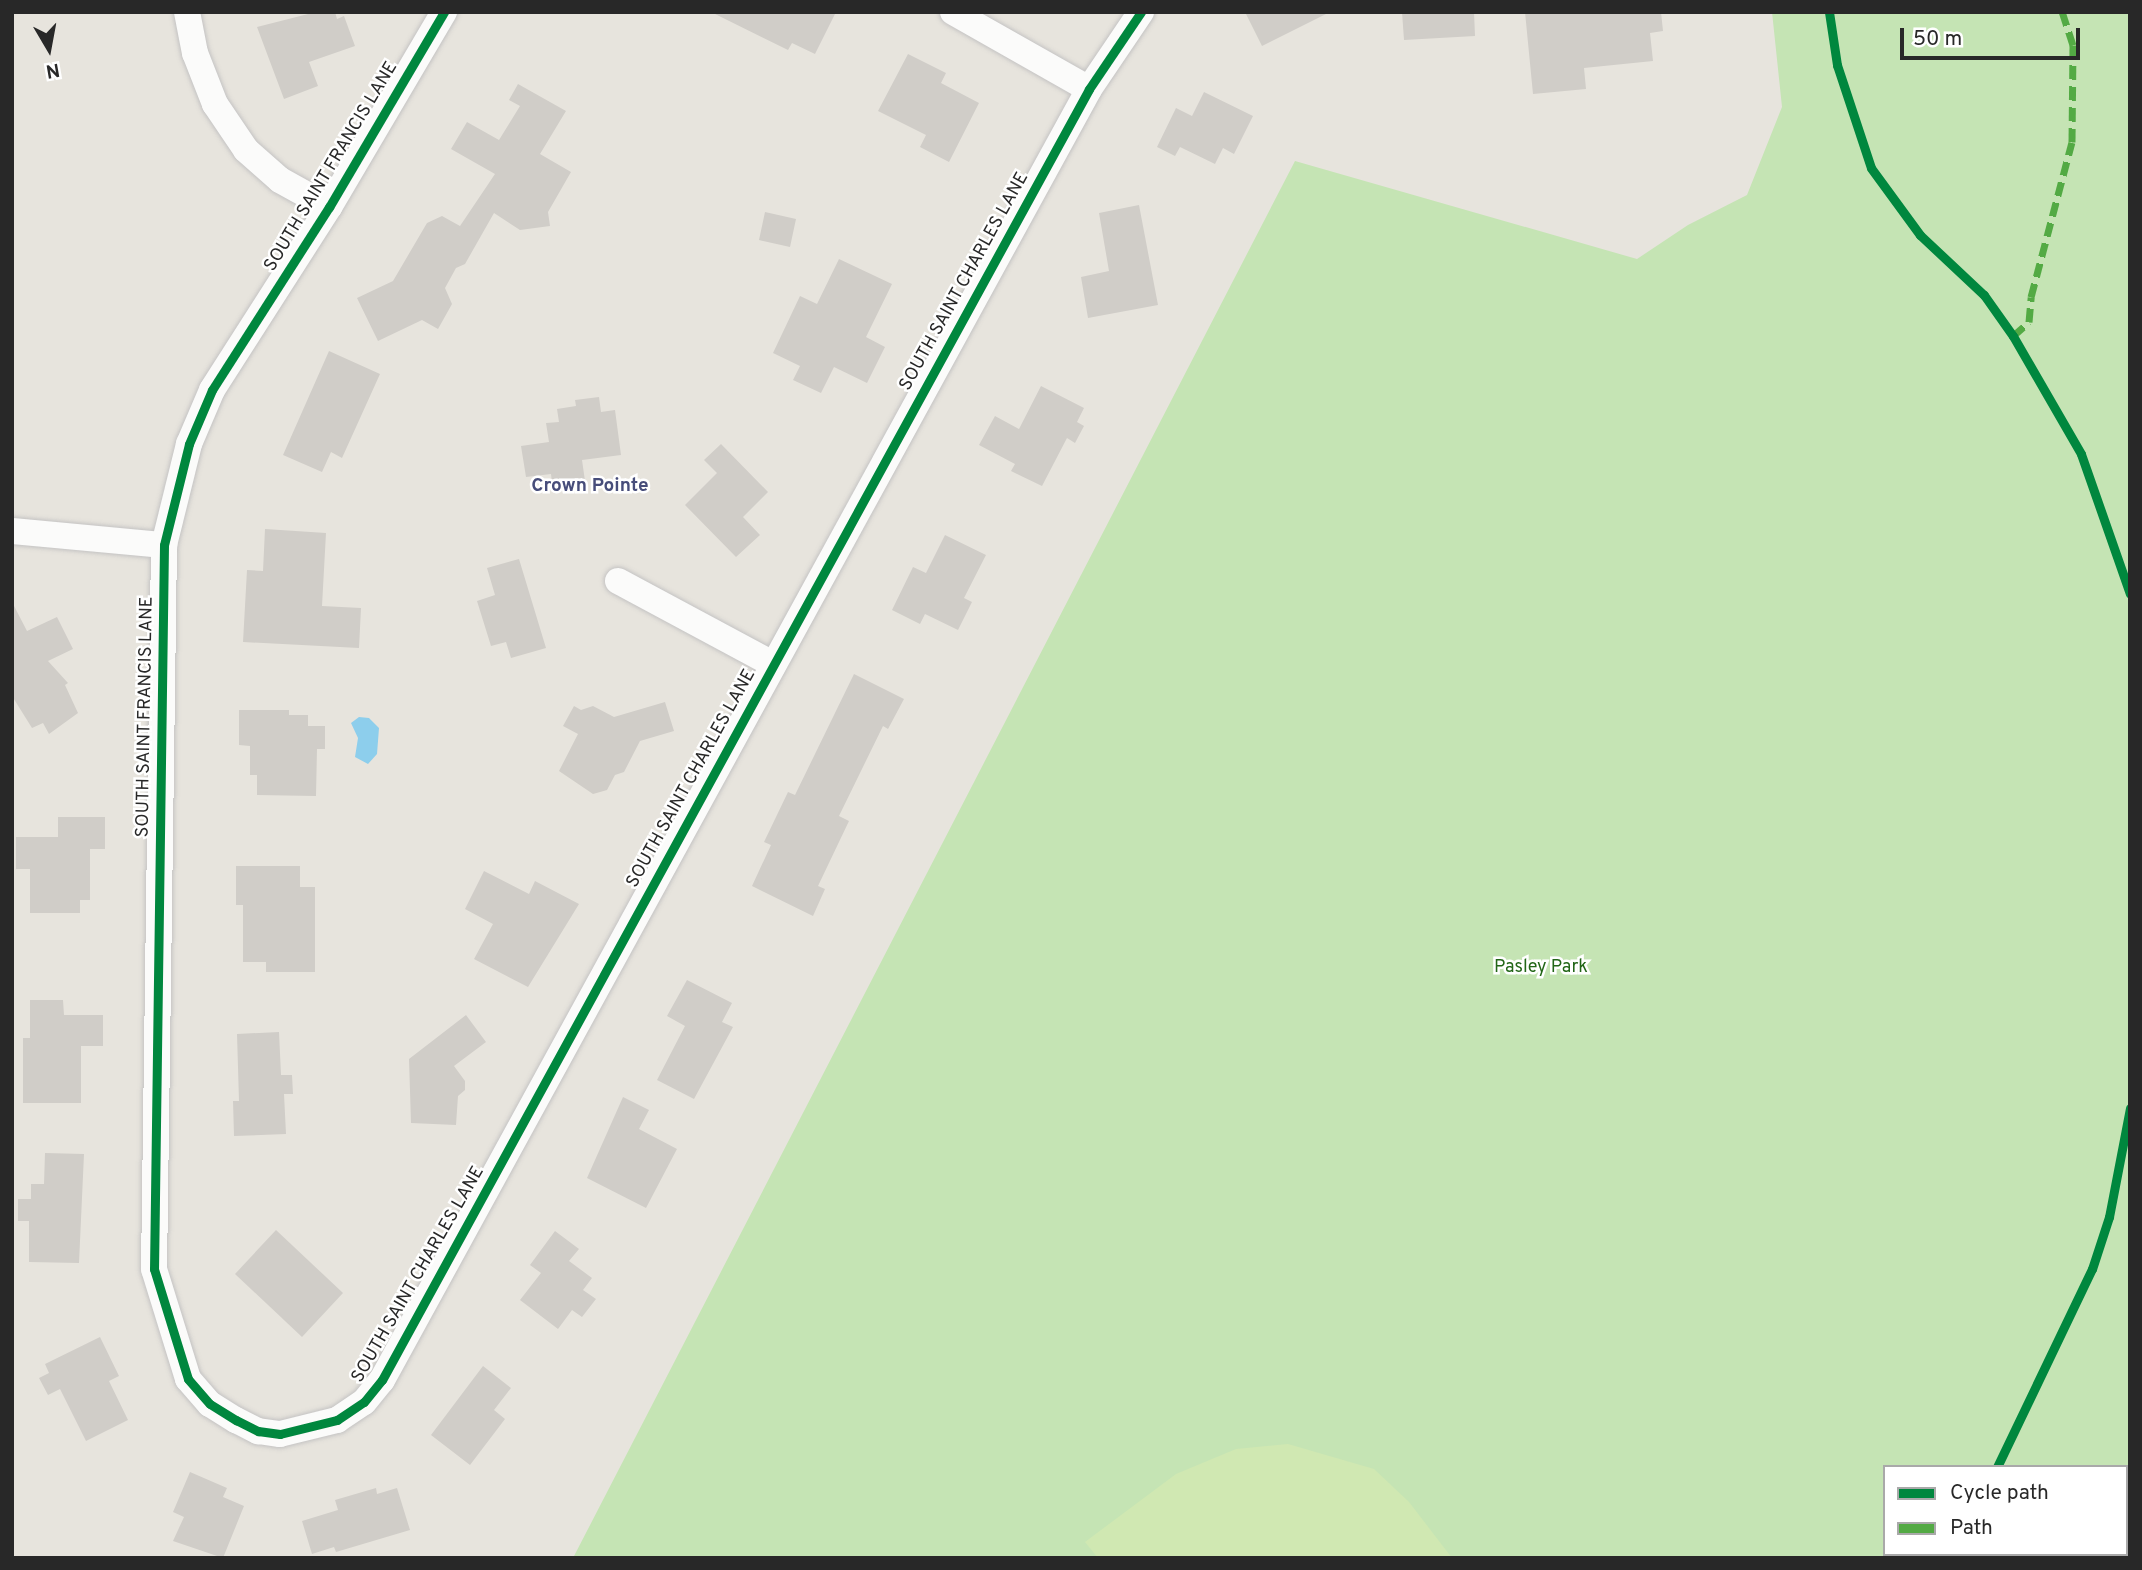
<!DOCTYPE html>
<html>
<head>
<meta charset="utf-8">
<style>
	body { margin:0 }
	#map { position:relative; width:2142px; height:1570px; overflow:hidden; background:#e7e4dd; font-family:Overpass,sans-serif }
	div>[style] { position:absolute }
	.green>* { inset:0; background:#c5e4b4 }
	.pitch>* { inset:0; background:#d0e8b2 }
	.water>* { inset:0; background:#8dceec }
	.building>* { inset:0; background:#d0cdc8 }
	.roads { filter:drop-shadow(0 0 2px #c4c3c3) drop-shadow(0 0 2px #c4c3c3) }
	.minor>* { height:26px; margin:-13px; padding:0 13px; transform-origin:13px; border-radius:13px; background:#fbfbfa }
	.quiet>* { height:7px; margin-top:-3.5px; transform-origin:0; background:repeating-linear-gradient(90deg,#53aa44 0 14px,transparent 0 21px) }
	.cycleway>* { height:9px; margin:-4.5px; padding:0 4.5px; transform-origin:4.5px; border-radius:4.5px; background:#00873e }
	span { translate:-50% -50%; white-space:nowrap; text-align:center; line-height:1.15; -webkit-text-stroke:5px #fff; paint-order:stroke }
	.street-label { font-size:18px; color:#282828 }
	.park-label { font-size:18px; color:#226617 }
	.neighbourhood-label { font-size:19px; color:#474d7a; font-weight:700 }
	.frame { position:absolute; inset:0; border:14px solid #282828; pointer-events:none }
	.legend { position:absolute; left:1883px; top:1465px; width:245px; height:91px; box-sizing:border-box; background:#fff; border:2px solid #a9a9a9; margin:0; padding:9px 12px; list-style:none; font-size:21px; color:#282828 }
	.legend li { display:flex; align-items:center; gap:14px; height:35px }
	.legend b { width:35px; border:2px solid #a9a9a9 }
	.north { position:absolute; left:14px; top:14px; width:70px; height:70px; -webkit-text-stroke:5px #fff; paint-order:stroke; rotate:170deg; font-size:19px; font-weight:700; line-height:28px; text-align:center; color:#282828 }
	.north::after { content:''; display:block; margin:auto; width:24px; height:32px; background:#282828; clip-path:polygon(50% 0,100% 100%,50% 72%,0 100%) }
	.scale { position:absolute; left:1900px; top:28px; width:180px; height:32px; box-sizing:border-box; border:4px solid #282828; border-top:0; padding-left:9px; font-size:21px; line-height:24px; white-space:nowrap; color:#282828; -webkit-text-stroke:5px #fff; paint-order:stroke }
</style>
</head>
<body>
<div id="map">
	<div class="green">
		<i style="clip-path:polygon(evenodd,1772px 12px,2130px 12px,2130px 1558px,573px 1558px,1295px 161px,1637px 259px,1688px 225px,1747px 195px,1782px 107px,1772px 12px,1885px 1467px,2126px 1467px,2126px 1554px,1885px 1554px,1885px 1467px)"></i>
	</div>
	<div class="pitch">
		<i style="clip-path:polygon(1288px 1444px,1374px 1469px,1409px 1502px,1452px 1558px,1098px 1558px,1085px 1542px,1176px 1474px,1236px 1449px)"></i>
	</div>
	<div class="water">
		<i style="clip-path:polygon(359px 717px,369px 718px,379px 728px,377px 754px,368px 764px,355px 757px,358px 738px,351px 723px)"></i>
	</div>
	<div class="building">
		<i style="clip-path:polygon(316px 12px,335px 12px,337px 19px,344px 16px,355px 46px,309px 62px,318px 86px,284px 99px,257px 27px)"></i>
		<i style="clip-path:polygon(711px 12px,836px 12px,815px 54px,792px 43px,788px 50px)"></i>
		<i style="clip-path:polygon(1245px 12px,1330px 12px,1262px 46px)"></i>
		<i style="clip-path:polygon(1402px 12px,1474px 12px,1475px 36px,1404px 40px)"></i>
		<i style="clip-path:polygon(1525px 12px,1661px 12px,1663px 31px,1650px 33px,1653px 61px,1584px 68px,1586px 89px,1533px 94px)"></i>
		<i style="clip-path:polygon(908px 54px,946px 73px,941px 83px,979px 103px,949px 162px,920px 147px,926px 135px,878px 111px)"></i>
		<i style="clip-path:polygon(518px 84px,566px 111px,540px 154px,571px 172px,548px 212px,550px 226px,520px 230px,494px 213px,465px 264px,456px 268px,445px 288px,452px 304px,438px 329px,422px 320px,378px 341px,357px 298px,393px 281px,427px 223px,442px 216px,460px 226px,495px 174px,451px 149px,467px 122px,499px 140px,520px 106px,509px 100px)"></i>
		<i style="clip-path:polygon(1204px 92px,1253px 116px,1234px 154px,1223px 148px,1215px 164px,1180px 147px,1175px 156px,1157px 147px,1176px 108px,1192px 116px)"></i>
		<i style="clip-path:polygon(1139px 205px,1158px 305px,1088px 318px,1081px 277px,1109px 271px,1099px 213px)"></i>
		<i style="clip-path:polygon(765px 212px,796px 219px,790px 247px,759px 240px)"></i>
		<i style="clip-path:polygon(839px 259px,892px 284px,866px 337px,885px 347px,867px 383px,834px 367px,821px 393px,793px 380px,800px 366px,773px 353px,800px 296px,817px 304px)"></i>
		<i style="clip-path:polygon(329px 351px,380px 374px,342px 458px,331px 452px,322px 472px,283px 455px)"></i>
		<i style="clip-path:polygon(1041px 386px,1084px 408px,1077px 422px,1084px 426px,1075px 443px,1067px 438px,1042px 486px,1011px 471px,1015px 464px,979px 445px,995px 416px,1019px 429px)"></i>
		<i style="clip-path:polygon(599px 397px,601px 412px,615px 410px,621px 455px,582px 460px,586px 488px,553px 492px,551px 474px,526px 477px,521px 446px,549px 442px,546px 423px,559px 422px,557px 409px,576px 406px,575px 400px)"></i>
		<i style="clip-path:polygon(721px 444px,768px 492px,743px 517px,760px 535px,736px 557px,685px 505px,717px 473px,704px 460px)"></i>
		<i style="clip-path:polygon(265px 529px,326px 533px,322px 606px,361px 608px,359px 648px,243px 642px,247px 570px,263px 571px)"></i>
		<i style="clip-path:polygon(945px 535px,986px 555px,964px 598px,972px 602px,958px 630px,925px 614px,920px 624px,892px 610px,913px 567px,926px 573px)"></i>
		<i style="clip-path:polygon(519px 559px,546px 648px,511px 658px,506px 642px,491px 646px,477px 601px,495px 595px,487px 568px)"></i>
		<i style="clip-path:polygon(12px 602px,27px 631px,57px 617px,73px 649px,48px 661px,68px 683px,65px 685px,78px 713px,49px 734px,43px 723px,32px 728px,12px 696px)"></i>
		<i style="clip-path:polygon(854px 674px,904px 699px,888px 729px,883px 726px,839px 816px,849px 821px,818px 886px,825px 889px,813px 916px,752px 886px,771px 845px,764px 842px,788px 792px,795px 795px)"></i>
		<i style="clip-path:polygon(665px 702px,674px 731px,640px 741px,624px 772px,615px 775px,607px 790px,593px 794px,559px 771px,578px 734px,563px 726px,574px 706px,581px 710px,593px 706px,614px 717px)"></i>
		<i style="clip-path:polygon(239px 710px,289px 710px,289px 715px,308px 715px,308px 726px,325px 726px,325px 749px,317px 749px,316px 796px,257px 795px,257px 775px,250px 775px,250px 746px,239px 745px)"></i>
		<i style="clip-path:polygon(58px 817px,105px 817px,105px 849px,90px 849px,90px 900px,80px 900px,80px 913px,30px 913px,30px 869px,16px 869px,16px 837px,58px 837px)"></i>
		<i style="clip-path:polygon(236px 866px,300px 866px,300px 887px,315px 887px,315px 972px,266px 972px,266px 962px,243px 962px,243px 905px,236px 905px)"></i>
		<i style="clip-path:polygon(484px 871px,529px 894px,535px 881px,579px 904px,528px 987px,474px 959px,493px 924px,465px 909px)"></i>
		<i style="clip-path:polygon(687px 980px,732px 1003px,722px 1022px,733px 1027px,694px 1099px,657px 1080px,685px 1026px,667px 1016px)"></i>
		<i style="clip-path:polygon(30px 1000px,63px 1000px,64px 1015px,103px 1015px,103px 1046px,81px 1046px,81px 1103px,23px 1103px,23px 1038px,30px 1038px)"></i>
		<i style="clip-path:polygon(466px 1015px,486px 1042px,454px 1066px,465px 1081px,465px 1090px,458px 1096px,456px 1125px,411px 1123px,409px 1059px)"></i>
		<i style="clip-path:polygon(279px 1032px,281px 1075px,292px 1075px,293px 1094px,284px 1094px,286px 1134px,234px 1136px,233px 1101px,239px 1101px,237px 1034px)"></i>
		<i style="clip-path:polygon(623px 1097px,649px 1110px,639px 1129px,677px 1149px,646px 1208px,587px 1178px)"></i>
		<i style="clip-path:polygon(45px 1153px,84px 1154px,79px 1263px,29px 1262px,29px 1221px,18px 1221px,18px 1199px,31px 1199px,31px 1184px,44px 1184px)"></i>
		<i style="clip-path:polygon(276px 1230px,343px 1293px,302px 1337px,235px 1274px)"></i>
		<i style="clip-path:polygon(555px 1231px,579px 1249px,569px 1261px,592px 1278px,583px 1290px,596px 1299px,582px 1317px,572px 1310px,558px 1329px,520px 1300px,541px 1273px,530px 1265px)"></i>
		<i style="clip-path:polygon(100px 1337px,119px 1376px,109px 1381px,128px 1420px,86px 1441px,60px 1389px,48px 1395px,39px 1378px,49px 1373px,45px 1364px)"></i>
		<i style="clip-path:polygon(483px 1366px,511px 1388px,494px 1410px,505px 1419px,470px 1465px,431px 1435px)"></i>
		<i style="clip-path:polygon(190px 1472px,227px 1488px,223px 1497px,244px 1506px,223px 1558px,173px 1541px,184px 1517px,173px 1512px)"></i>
		<i style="clip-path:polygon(376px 1488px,377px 1494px,397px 1488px,410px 1530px,336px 1552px,334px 1547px,312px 1554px,302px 1521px,338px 1510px,335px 1500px)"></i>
	</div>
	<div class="roads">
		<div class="minor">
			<i style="left:187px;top:12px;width:42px;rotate:79deg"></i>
			<i style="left:195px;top:53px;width:55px;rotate:68.6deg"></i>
			<i style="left:215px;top:104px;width:55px;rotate:56deg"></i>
			<i style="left:246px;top:150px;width:45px;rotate:41.4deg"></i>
			<i style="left:280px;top:180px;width:56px;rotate:28.9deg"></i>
			<i style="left:444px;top:12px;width:226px;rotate:120.5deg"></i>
			<i style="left:329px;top:207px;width:217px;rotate:122.6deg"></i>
			<i style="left:212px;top:390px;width:59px;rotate:113.1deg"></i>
			<i style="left:189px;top:444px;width:104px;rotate:103.9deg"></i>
			<i style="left:164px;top:545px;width:724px;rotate:90.79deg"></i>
			<i style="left:154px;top:1269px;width:115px;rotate:72.8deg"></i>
			<i style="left:188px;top:1379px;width:33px;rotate:49deg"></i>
			<i style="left:210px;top:1404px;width:31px;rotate:32deg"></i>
			<i style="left:236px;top:1420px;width:25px;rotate:27deg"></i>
			<i style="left:258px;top:1431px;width:22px;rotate:8deg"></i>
			<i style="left:280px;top:1434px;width:59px;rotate:-13.8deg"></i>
			<i style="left:337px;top:1420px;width:32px;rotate:-34deg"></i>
			<i style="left:364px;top:1402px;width:28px;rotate:-51deg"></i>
			<i style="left:382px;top:1380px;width:1472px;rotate:-61.29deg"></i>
			<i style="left:1089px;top:89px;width:93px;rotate:-56deg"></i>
			<i style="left:953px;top:12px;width:156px;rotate:29.5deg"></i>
			<i style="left:12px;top:531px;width:153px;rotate:5.3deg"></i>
			<i style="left:618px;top:581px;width:176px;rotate:28.2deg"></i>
		</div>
	</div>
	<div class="quiet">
		<i style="left:2013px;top:336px;width:21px;rotate:-41deg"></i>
		<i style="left:2029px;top:322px;width:25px;rotate:-85deg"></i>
		<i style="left:2031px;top:297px;width:160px;rotate:-75.2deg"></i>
		<i style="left:2072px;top:142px;width:97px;rotate:-89.4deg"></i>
		<i style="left:2073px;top:45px;width:35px;rotate:-108deg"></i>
	</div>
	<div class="cycleway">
		<i style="left:444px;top:12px;width:226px;rotate:120.5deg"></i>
		<i style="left:329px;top:207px;width:217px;rotate:122.6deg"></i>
		<i style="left:212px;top:390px;width:59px;rotate:113.1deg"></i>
		<i style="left:189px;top:444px;width:104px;rotate:103.9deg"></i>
		<i style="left:164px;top:545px;width:724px;rotate:90.79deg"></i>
		<i style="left:154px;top:1269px;width:115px;rotate:72.8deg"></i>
		<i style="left:188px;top:1379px;width:33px;rotate:49deg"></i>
		<i style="left:210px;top:1404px;width:31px;rotate:32deg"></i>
		<i style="left:236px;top:1420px;width:25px;rotate:27deg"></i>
		<i style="left:258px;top:1431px;width:22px;rotate:8deg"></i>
		<i style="left:280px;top:1434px;width:59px;rotate:-13.8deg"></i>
		<i style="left:337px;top:1420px;width:32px;rotate:-34deg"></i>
		<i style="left:364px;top:1402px;width:28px;rotate:-51deg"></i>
		<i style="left:382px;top:1380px;width:1472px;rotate:-61.29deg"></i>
		<i style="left:1089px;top:89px;width:93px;rotate:-56deg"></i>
		<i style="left:1829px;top:12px;width:54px;rotate:81.4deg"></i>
		<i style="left:1837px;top:65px;width:108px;rotate:71.7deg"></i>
		<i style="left:1871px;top:168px;width:83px;rotate:53.8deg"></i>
		<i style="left:1920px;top:235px;width:88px;rotate:43.2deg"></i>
		<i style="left:1984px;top:295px;width:50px;rotate:54.7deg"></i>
		<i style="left:2013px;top:336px;width:136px;rotate:60deg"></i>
		<i style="left:2081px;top:454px;width:148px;rotate:70.7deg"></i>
		<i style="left:1997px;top:1467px;width:220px;rotate:-64.4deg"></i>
		<i style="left:2092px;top:1269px;width:55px;rotate:-71.9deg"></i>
		<i style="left:2109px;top:1217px;width:111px;rotate:-79.1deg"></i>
	</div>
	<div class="street-label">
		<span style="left:332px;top:167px;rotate:-59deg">SOUTH SAINT FRANCIS LANE</span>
		<span style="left:965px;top:282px;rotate:-61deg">SOUTH SAINT CHARLES LANE</span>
		<span style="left:146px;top:717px;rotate:-89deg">SOUTH SAINT FRANCIS LANE</span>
		<span style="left:692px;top:779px;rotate:-61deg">SOUTH SAINT CHARLES LANE</span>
		<span style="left:419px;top:1275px;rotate:-60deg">SOUTH SAINT CHARLES LANE</span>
	</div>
	<div class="park-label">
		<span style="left:1541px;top:968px">Pasley Park</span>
	</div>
	<div class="neighbourhood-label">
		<span style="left:590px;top:487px">Crown Pointe</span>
	</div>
	<div class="frame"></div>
	<ul class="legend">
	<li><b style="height:9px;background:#00873e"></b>Cycle path</li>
	<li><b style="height:9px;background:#53aa44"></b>Path</li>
	</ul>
	<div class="north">N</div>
	<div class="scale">50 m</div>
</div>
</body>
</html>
